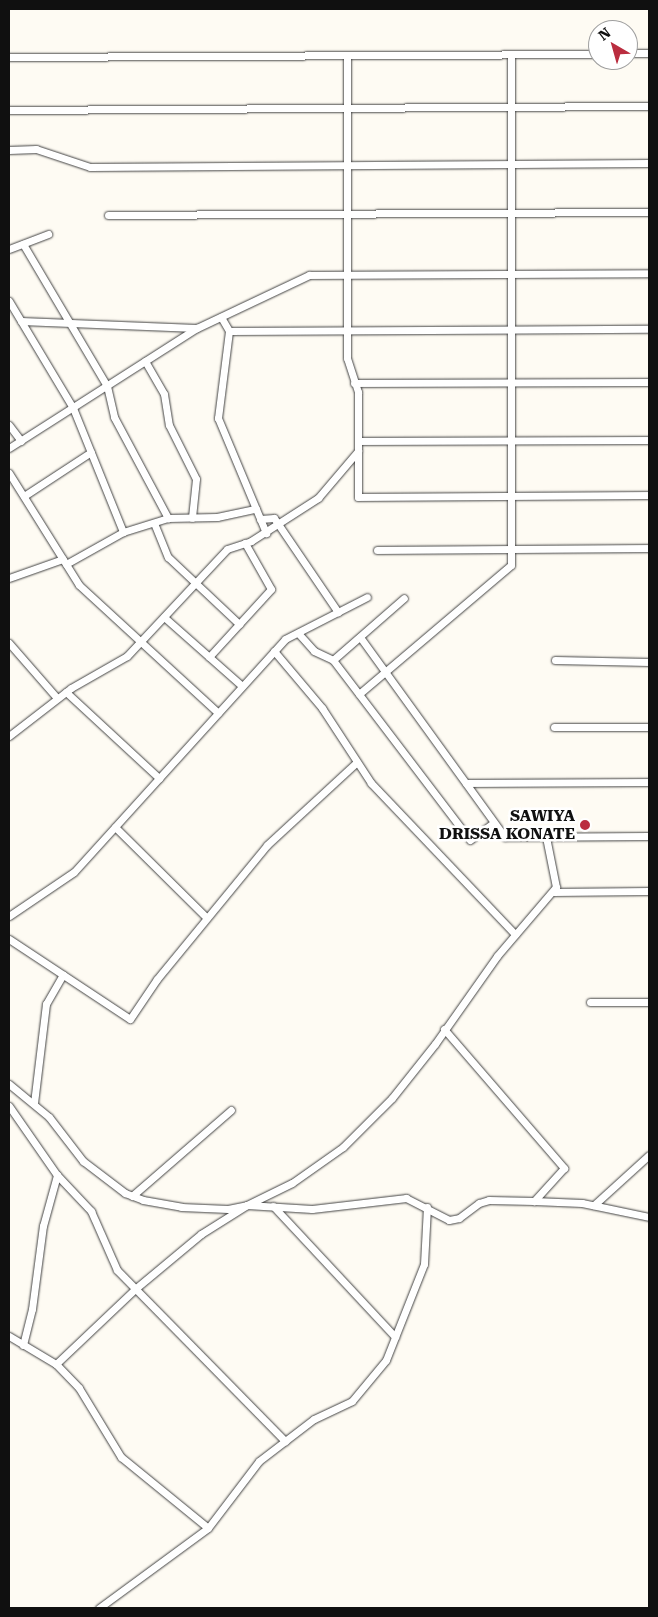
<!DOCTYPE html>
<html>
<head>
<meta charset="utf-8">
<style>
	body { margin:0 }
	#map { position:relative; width:658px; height:1617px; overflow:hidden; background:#fefbf3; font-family:"Roboto Serif",serif }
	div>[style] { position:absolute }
	.roads { filter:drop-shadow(0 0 1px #434343) drop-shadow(0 0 1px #434343) }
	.street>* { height:7px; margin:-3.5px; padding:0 3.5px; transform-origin:3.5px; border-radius:3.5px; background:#fff }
	.dots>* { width:14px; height:14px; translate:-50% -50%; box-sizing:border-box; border:2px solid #fff; border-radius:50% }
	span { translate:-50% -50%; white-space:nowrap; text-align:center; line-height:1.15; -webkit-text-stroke:5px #fff; paint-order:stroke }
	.poi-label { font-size:16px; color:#101010; font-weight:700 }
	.right { translate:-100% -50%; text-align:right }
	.frame { position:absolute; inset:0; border:10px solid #101010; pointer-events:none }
	.north { position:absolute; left:588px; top:20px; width:50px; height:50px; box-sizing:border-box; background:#fff; border:1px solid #9f9f9f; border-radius:50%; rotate:322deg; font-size:14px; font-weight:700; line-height:20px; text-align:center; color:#101010 }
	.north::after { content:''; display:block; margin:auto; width:18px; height:22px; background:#ba2d3f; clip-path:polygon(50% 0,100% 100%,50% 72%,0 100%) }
</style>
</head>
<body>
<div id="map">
	<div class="roads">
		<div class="street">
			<i style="left:628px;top:53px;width:21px"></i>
			<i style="left:347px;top:55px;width:303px;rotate:90deg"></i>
			<i style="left:347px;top:358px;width:36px;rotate:72deg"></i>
			<i style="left:358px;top:392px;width:105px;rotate:90deg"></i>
			<i style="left:358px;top:497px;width:291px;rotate:-0.4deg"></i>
			<i style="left:9px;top:57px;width:589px;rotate:-0.29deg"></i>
			<i style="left:9px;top:110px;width:640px;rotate:-0.36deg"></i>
			<i style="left:9px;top:150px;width:27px;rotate:-2deg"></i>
			<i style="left:36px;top:149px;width:57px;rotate:18.4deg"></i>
			<i style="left:90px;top:167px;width:559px;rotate:-0.41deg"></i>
			<i style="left:108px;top:215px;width:541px;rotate:-0.32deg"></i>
			<i style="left:23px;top:244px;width:165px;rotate:59.4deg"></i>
			<i style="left:107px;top:386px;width:32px;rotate:77deg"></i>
			<i style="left:114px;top:417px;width:115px;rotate:61.9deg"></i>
			<i style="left:9px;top:249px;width:42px;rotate:-21deg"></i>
			<i style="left:9px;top:301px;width:125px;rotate:59.1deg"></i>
			<i style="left:73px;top:408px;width:134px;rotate:68deg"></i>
			<i style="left:221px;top:317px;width:16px;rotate:60deg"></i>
			<i style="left:229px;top:331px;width:88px;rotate:97.2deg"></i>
			<i style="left:218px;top:418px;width:125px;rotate:67.3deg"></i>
			<i style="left:21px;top:321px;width:175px;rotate:2.3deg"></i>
			<i style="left:229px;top:331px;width:420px;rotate:-0.3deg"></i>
			<i style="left:145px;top:361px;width:38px;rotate:60deg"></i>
			<i style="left:164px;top:394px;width:31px;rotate:81deg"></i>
			<i style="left:169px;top:425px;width:60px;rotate:63.4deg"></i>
			<i style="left:196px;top:479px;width:39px;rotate:96deg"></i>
			<i style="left:354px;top:383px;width:295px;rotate:-0.2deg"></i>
			<i style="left:9px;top:425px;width:20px;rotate:53deg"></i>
			<i style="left:358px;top:441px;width:291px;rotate:-0.2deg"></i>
			<i style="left:9px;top:448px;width:223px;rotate:-32.6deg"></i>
			<i style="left:197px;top:328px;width:124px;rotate:-25.3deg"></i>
			<i style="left:309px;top:275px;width:340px;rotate:-0.3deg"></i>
			<i style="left:9px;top:473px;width:132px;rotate:58deg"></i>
			<i style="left:79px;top:585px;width:189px;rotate:42.6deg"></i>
			<i style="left:24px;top:496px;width:80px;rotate:-33.3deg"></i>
			<i style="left:260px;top:519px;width:14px;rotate:-4deg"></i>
			<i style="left:274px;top:518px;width:114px;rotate:55.8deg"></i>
			<i style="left:154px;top:523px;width:37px;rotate:68deg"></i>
			<i style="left:168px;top:557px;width:98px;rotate:43.3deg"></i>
			<i style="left:377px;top:550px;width:272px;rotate:-0.4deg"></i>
			<i style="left:66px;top:564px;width:65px;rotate:-29.3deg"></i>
			<i style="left:123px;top:532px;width:47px;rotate:-17.3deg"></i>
			<i style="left:168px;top:518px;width:49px;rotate:-1.2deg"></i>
			<i style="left:217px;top:517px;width:40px;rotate:-12deg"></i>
			<i style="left:9px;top:578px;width:57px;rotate:-19.4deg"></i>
			<i style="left:164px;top:617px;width:104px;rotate:41.5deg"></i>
			<i style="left:298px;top:633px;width:24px;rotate:48deg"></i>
			<i style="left:314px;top:651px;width:21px;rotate:25deg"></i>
			<i style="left:333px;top:660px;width:226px;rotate:52.7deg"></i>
			<i style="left:470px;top:840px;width:29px;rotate:-36deg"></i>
			<i style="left:360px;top:637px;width:247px;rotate:54.1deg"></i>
			<i style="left:505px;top:837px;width:144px;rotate:-0.4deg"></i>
			<i style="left:9px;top:643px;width:73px;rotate:48.9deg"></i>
			<i style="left:274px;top:651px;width:75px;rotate:49.9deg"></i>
			<i style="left:322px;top:708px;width:90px;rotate:56.8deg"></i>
			<i style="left:371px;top:783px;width:209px;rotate:46.4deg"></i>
			<i style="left:209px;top:657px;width:92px;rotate:-47.6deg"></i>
			<i style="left:271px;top:589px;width:53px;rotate:-119.5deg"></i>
			<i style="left:333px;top:660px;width:94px;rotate:-41.1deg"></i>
			<i style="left:555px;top:660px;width:94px;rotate:1.2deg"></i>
			<i style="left:66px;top:692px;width:127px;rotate:42.8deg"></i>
			<i style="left:359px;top:694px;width:199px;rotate:-40.3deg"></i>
			<i style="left:511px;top:565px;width:511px;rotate:-90deg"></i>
			<i style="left:554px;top:727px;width:95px"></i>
			<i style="left:9px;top:736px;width:78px;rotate:-37.7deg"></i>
			<i style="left:71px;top:688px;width:64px;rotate:-29.7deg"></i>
			<i style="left:127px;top:656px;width:146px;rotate:-46.9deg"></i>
			<i style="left:227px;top:549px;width:25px;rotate:-18deg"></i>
			<i style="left:251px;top:541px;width:80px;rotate:-32.7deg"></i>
			<i style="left:318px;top:498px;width:62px;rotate:-49.6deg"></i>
			<i style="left:466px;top:783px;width:183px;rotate:-0.3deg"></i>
			<i style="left:115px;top:827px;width:129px;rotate:44.7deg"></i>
			<i style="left:553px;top:892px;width:96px;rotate:-0.6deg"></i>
			<i style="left:9px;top:916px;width:78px;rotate:-34.1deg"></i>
			<i style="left:74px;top:872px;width:314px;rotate:-47.8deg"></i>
			<i style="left:285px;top:639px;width:92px;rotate:-27.1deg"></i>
			<i style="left:9px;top:939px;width:145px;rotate:33.5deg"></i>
			<i style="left:130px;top:1019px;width:48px;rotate:-56deg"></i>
			<i style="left:157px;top:979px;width:173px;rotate:-50.6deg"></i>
			<i style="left:267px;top:845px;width:122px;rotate:-42.7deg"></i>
			<i style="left:590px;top:1002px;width:59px"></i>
			<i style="left:444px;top:1029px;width:184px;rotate:49.2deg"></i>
			<i style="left:564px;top:1168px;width:45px;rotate:132.3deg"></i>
			<i style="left:9px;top:1084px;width:52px;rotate:39.5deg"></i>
			<i style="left:49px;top:1117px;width:56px;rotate:52.3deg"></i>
			<i style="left:83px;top:1161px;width:53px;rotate:37.3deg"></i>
			<i style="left:125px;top:1193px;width:19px;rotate:21deg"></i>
			<i style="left:143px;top:1200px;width:39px;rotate:10deg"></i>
			<i style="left:181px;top:1207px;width:47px;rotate:2.4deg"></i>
			<i style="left:228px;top:1209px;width:19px;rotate:-12deg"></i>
			<i style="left:247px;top:1205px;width:65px;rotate:3.5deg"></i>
			<i style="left:312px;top:1209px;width:95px;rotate:-6.7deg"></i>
			<i style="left:406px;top:1198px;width:48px;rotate:27.1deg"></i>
			<i style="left:449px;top:1220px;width:10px;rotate:-11deg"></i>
			<i style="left:459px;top:1218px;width:25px;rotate:-37deg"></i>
			<i style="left:479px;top:1203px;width:10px;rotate:-17deg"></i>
			<i style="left:489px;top:1200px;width:45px;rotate:1.3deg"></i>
			<i style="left:534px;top:1201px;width:48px;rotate:2.4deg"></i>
			<i style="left:582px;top:1203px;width:68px;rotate:11.8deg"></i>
			<i style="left:34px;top:1103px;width:100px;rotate:-83.1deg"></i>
			<i style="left:46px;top:1004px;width:34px;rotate:-60deg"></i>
			<i style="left:9px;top:1106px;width:84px;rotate:55.2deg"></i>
			<i style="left:57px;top:1175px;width:50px;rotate:46.6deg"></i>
			<i style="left:91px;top:1211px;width:64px;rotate:66.2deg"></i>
			<i style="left:117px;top:1270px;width:240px;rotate:45.5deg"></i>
			<i style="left:132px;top:1196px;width:131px;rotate:-41deg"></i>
			<i style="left:594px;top:1205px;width:74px;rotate:-42.3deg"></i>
			<i style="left:273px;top:1206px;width:179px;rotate:47deg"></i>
			<i style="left:9px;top:1336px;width:55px;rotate:30.8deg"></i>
			<i style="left:56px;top:1364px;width:33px;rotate:46deg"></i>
			<i style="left:79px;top:1388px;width:81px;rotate:58.7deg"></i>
			<i style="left:121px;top:1457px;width:112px;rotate:39.2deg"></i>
			<i style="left:23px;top:1345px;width:37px;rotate:-76deg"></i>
			<i style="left:32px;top:1309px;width:84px;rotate:-82.5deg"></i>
			<i style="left:43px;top:1226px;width:53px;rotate:-74.6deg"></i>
			<i style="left:56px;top:1364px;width:109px;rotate:-43.5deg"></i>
			<i style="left:135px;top:1289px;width:86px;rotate:-39.8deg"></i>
			<i style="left:201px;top:1234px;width:54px;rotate:-32.2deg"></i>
			<i style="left:247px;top:1205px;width:50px;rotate:-26.1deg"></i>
			<i style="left:292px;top:1183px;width:62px;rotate:-35.2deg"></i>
			<i style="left:343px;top:1147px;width:69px;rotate:-45deg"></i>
			<i style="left:392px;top:1098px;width:69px;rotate:-51.5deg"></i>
			<i style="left:435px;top:1044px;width:108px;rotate:-54.8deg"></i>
			<i style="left:497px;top:956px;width:91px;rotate:-49.5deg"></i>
			<i style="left:556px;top:887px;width:51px;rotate:-101.3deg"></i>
			<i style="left:99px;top:1608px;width:135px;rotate:-36.3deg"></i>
			<i style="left:208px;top:1528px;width:84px;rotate:-52.7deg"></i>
			<i style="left:259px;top:1461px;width:69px;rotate:-37.4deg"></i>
			<i style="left:314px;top:1419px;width:42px;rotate:-25.3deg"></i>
			<i style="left:352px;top:1401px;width:53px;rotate:-50.3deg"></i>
			<i style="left:386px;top:1360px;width:103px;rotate:-68.4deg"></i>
			<i style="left:424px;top:1264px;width:57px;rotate:-87deg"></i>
		</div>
	</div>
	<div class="dots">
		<i style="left:585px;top:825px;background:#ba2d3f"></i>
	</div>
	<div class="poi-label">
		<span class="right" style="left:575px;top:825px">SAWIYA<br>DRISSA KONATE</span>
	</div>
	<div class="frame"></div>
	<div class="north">N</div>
</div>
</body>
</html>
